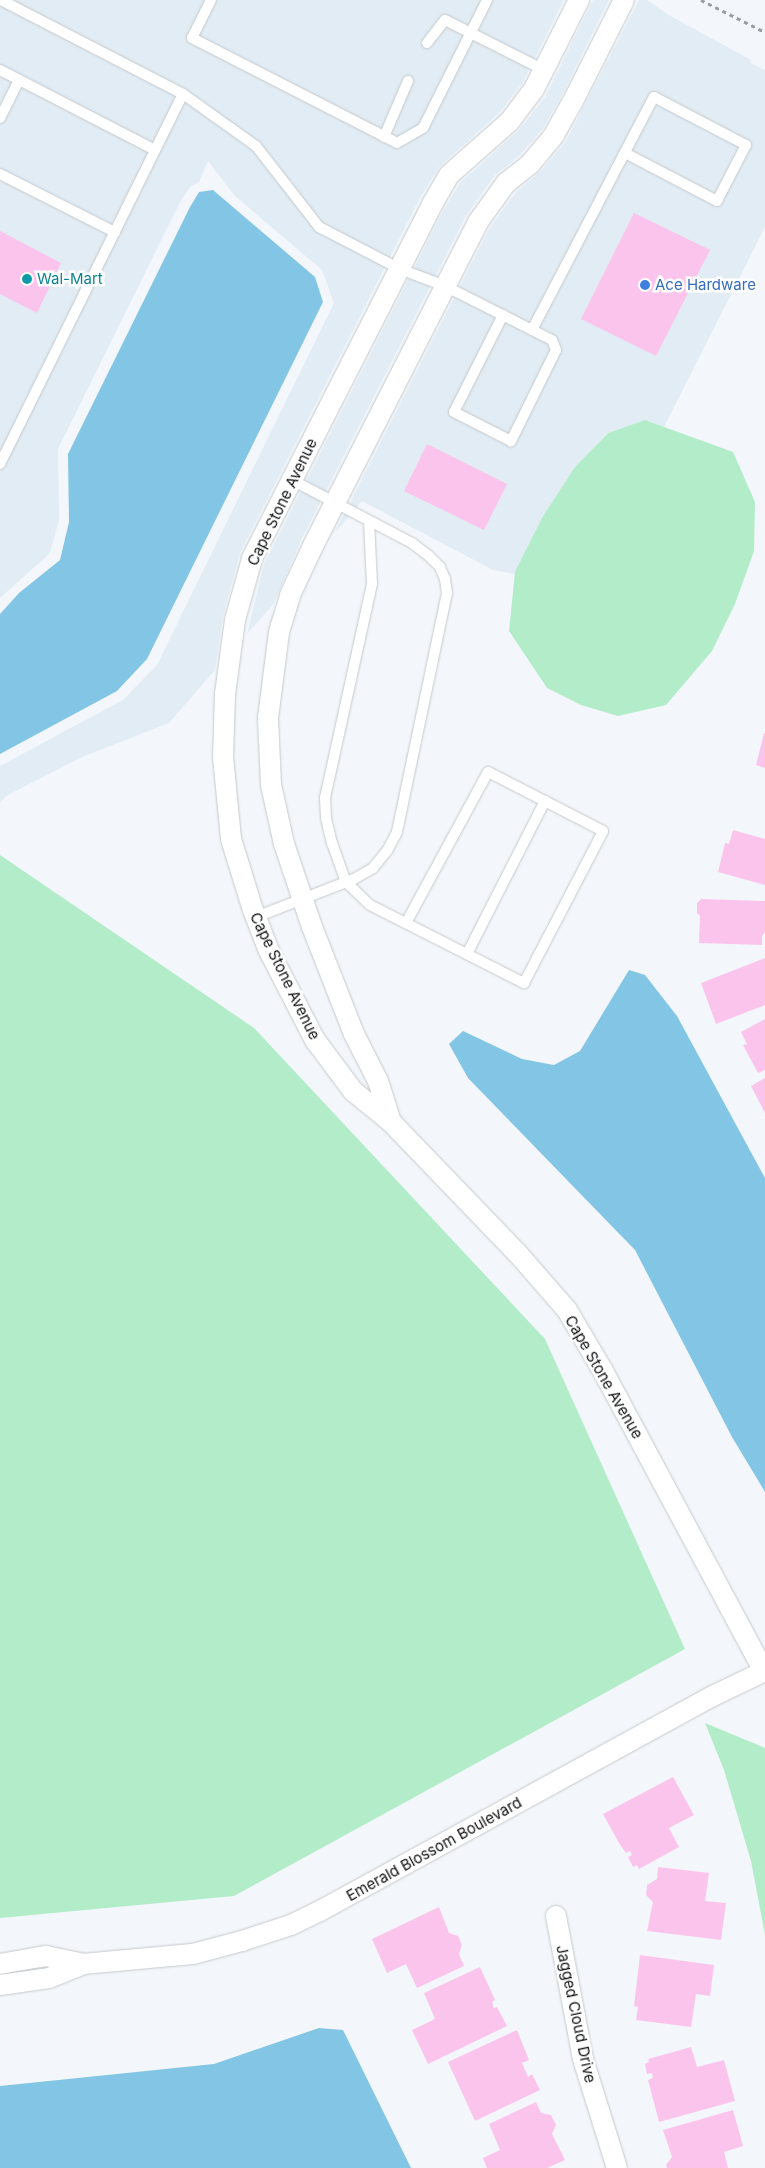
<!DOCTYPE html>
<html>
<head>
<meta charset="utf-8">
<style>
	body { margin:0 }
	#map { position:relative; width:765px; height:2168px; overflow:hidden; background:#f3f7fb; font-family:Inter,sans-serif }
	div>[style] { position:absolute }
	.built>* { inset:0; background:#e1ecf4 }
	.green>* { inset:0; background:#b2ecc8 }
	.water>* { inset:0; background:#83c5e5 }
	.building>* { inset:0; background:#fbc4ec }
	.path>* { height:3px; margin-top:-1.5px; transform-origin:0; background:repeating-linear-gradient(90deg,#9b9ea1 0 4px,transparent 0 8px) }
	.roads { filter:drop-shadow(0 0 1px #c5c9cc) drop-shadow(0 0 1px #c5c9cc) }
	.service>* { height:10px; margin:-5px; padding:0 5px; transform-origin:5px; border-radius:5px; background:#fff }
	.minor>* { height:20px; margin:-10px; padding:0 10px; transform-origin:10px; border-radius:10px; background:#fff }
	.dots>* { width:14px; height:14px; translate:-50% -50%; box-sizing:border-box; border:2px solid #fff; border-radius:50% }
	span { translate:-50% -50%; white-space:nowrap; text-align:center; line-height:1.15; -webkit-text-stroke:5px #fff; paint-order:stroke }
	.culture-label { font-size:15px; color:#0d838f }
	.left { translate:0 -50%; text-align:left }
	.shop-label { font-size:15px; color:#366cbe }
	.street-label { font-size:15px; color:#101112 }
</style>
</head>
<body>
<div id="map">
	<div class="built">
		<i style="clip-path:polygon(0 0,564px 0,523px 82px,500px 112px,439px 167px,420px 198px,240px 553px,223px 616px,215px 670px,169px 723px,82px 757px,6px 796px,0 803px,0 766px,123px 700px,157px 665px,334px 303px,322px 270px,235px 196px,208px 161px,199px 182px,190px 187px,180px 202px,58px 449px,59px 520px,50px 553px,0 598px)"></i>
		<i style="clip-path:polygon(593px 0,609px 0,561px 97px,543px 128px,520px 155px,494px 176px,466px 216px,302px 538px,274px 603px,247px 634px,264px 564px,443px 211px,460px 183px,519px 130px,545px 97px)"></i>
		<i style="clip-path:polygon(639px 0,647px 0,667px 14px,751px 60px,750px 63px,765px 70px,765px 227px,664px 427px,645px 420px,607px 433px,575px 467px,543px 516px,515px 574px,493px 570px,362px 501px,334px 534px,489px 229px,516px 192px,540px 172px,566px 141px)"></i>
	</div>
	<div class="green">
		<i style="clip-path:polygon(645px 420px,733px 452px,755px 502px,754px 551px,735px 604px,712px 651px,666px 705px,618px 716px,581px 705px,547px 688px,509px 631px,515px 572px,543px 516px,575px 467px,608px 433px)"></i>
		<i style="clip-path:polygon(0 855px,254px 1028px,545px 1339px,685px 1649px,234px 1896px,0 1918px)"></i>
		<i style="clip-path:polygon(705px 1723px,765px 1748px,765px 1935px,751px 1861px,724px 1770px)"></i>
	</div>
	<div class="water">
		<i style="clip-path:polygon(213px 190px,315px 277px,323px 302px,147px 659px,117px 691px,0 754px,0 614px,19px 593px,60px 560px,69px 522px,68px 454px,190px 207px,199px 192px)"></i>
		<i style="clip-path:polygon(629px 970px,645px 975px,677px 1016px,765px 1178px,765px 1492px,732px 1437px,635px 1250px,468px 1078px,449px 1044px,463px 1031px,522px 1059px,554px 1065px,580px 1051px)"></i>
		<i style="clip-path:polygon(319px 2028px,343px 2030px,411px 2168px,0 2168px,0 2086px,214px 2064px)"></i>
	</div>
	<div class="building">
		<i style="clip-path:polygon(634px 213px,710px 250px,656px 356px,581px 319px)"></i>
		<i style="clip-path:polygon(0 231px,61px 263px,37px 313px,0 294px)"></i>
		<i style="clip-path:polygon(427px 444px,507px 484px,484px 530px,404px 491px)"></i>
		<i style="clip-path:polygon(764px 733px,765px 733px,765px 768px,756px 765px)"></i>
		<i style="clip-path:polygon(733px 830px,765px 839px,765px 885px,718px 872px,725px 843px,729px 844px)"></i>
		<i style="clip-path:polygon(701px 899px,765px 901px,765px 932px,762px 936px,762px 945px,699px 943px,700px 916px,697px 913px,697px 903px)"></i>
		<i style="clip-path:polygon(765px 958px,765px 1005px,716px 1024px,701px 983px)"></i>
		<i style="clip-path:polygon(765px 1019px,765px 1070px,758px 1073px,743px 1045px,747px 1044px,741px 1032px)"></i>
		<i style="clip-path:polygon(765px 1078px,765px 1113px,751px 1086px)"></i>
		<i style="clip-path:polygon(673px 1777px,694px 1815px,669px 1828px,679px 1847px,639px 1869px,637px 1865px,633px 1867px,628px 1857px,632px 1855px,630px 1851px,626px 1853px,619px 1843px,603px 1814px)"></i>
		<i style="clip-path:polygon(658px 1867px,709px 1873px,705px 1901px,726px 1903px,721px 1940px,647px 1931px,653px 1902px,646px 1895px,647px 1885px,657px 1879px)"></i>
		<i style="clip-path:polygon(439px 1907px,449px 1933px,458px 1936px,462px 1945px,459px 1954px,464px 1966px,417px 1988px,406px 1964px,387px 1973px,372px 1939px)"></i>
		<i style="clip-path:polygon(640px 1955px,714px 1965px,710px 1996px,696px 1994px,691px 2027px,636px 2020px,638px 2007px,634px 2006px)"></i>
		<i style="clip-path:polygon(480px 1967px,495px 2000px,492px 2002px,494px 2008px,497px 2007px,507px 2026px,428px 2064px,412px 2030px,435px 2019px,424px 1993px)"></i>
		<i style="clip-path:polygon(517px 2030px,529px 2060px,522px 2063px,528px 2077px,532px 2074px,540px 2090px,475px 2121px,448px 2062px)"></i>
		<i style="clip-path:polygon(691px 2047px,697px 2067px,724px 2060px,735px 2101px,659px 2122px,648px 2080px,653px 2078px,652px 2073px,647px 2074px,645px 2064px,649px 2062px,648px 2059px)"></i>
		<i style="clip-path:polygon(536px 2102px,541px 2113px,551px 2115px,556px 2125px,552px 2134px,565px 2160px,547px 2168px,487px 2168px,483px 2158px,500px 2150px,489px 2124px)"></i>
		<i style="clip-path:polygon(733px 2110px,743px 2146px,724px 2152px,728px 2168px,667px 2168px,666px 2165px,672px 2157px,663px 2130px)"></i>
	</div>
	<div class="path">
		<i style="left:701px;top:0;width:72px;rotate:26.6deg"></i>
	</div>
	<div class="roads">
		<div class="service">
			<i style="left:211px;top:0;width:42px;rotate:116.6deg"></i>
			<i style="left:192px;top:38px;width:230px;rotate:27.1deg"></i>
			<i style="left:397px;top:143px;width:30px;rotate:-30deg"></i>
			<i style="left:423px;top:128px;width:143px;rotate:-63.4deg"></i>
			<i style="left:427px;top:43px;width:29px;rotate:-52deg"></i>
			<i style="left:445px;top:20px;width:111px;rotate:26.8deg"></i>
			<i style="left:0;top:70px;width:174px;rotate:27.3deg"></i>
			<i style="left:183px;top:94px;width:90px;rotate:35.5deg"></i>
			<i style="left:256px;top:146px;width:103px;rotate:52.1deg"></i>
			<i style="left:319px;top:227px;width:91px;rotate:27.4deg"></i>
			<i style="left:400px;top:269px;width:48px;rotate:20.7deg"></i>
			<i style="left:445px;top:286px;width:120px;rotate:26.8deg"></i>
			<i style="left:552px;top:340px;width:11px;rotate:68deg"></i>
			<i style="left:556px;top:350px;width:102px;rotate:116.3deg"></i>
			<i style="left:511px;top:441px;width:64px;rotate:-153deg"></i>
			<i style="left:454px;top:412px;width:109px;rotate:-63.2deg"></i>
			<i style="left:0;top:118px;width:42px;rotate:-63.4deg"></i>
			<i style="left:384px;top:137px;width:61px;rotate:-66.8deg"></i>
			<i style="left:0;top:174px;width:129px;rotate:26.8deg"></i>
			<i style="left:532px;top:330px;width:263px;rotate:-62.4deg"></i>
			<i style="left:654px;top:97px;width:104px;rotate:27.6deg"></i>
			<i style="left:746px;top:145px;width:63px;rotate:117.4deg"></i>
			<i style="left:717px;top:201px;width:104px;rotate:-152.4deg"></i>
			<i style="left:0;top:464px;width:413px;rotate:-63.7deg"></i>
			<i style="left:183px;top:94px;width:205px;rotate:-152.7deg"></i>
			<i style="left:369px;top:521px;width:63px;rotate:87.3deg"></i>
			<i style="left:372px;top:584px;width:219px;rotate:102.4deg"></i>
			<i style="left:325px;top:798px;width:20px;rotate:87deg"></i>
			<i style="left:326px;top:818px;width:26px;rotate:77deg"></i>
			<i style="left:332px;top:843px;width:41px;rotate:70.3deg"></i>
			<i style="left:346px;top:882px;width:33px;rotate:44deg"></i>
			<i style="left:370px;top:905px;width:173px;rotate:26.9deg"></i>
			<i style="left:524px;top:983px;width:171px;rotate:-62.5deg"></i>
			<i style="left:603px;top:831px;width:129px;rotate:-152.8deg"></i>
			<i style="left:488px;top:772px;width:172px;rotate:118.5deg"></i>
			<i style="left:256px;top:917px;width:105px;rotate:-21.2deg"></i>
			<i style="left:354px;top:879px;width:22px;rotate:-30deg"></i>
			<i style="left:373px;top:868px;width:22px;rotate:-51deg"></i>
			<i style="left:387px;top:851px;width:21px;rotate:-62deg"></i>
			<i style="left:397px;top:832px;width:244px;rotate:-78.2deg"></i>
			<i style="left:447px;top:593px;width:14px;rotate:-98deg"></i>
			<i style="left:445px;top:579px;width:13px;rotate:-113deg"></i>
			<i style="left:440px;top:567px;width:16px;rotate:-135deg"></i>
			<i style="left:429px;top:556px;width:21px;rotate:-143deg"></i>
			<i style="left:412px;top:543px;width:136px;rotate:-152.3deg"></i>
			<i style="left:467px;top:954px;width:172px;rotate:-63deg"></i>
		</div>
		<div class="minor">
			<i style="left:579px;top:0;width:100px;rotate:116.8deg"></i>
			<i style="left:534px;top:89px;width:40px;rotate:127deg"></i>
			<i style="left:510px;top:121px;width:81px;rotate:138.5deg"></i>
			<i style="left:449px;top:175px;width:34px;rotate:120deg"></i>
			<i style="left:432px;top:205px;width:397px;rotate:117deg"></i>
			<i style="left:252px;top:559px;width:63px;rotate:105.6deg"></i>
			<i style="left:235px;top:620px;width:75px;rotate:97.7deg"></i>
			<i style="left:225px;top:694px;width:63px;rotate:91.8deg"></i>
			<i style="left:223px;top:757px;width:82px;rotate:84.4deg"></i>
			<i style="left:231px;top:839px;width:74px;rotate:72.8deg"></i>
			<i style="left:253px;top:910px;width:44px;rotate:68.7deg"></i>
			<i style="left:269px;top:951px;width:100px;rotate:62.7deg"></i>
			<i style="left:315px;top:1040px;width:64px;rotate:53.3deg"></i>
			<i style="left:353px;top:1091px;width:49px;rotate:39.2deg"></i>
			<i style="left:391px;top:1122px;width:185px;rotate:46.1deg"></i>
			<i style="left:519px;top:1255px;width:73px;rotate:48.9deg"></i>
			<i style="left:567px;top:1310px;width:71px;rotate:59.5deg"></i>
			<i style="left:603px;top:1371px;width:340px;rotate:61.8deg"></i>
			<i style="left:391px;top:1122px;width:43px;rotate:-107.6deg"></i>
			<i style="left:378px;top:1081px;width:53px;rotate:-117.1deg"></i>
			<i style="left:354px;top:1034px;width:115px;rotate:-111.4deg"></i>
			<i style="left:312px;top:927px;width:88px;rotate:-108.6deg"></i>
			<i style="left:284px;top:844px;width:60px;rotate:-102.4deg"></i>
			<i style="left:271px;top:785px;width:67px;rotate:-92.6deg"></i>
			<i style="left:268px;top:718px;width:87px;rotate:-82.7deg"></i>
			<i style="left:279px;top:632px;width:39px;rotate:-73deg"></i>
			<i style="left:290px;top:595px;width:56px;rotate:-64.8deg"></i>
			<i style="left:314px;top:544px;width:361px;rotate:-63deg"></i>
			<i style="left:478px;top:222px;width:48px;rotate:-54.3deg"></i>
			<i style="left:506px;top:183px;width:31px;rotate:-38deg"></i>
			<i style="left:530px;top:164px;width:38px;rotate:-50deg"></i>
			<i style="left:554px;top:135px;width:37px;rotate:-61deg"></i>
			<i style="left:572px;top:103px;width:115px;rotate:-63.2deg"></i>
			<i style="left:556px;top:1916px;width:146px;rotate:79.3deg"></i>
			<i style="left:583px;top:2059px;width:114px;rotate:72.7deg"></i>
			<i style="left:0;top:1964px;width:47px;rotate:-9.9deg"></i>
			<i style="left:46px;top:1956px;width:38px;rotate:12deg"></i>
			<i style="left:83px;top:1964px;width:110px;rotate:-5.2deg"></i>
			<i style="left:193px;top:1954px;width:51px;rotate:-14.9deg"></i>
			<i style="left:242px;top:1941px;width:52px;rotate:-18.1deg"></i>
			<i style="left:291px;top:1925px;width:32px;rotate:-26deg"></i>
			<i style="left:320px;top:1911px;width:448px;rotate:-28.7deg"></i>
			<i style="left:713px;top:1696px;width:58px;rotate:-25.7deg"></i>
			<i style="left:0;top:1985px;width:49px;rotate:-8.1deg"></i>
			<i style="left:49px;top:1978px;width:37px;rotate:-22deg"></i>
		</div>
	</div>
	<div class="dots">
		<i style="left:27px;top:279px;background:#0f9aa8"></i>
		<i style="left:645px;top:285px;background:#3f7fe0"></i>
	</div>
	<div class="culture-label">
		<span class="left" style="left:37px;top:279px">Wal-Mart</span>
	</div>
	<div class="shop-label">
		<span class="left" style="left:655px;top:285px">Ace Hardware</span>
	</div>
	<div class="street-label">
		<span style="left:282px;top:502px;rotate:-64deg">Cape Stone Avenue</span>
		<span style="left:285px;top:976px;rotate:64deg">Cape Stone Avenue</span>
		<span style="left:604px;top:1377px;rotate:60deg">Cape Stone Avenue</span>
		<span style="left:434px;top:1849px;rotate:-29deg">Emerald Blossom Boulevard</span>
		<span style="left:576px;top:2014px;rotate:78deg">Jagged Cloud Drive</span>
	</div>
</div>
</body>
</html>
